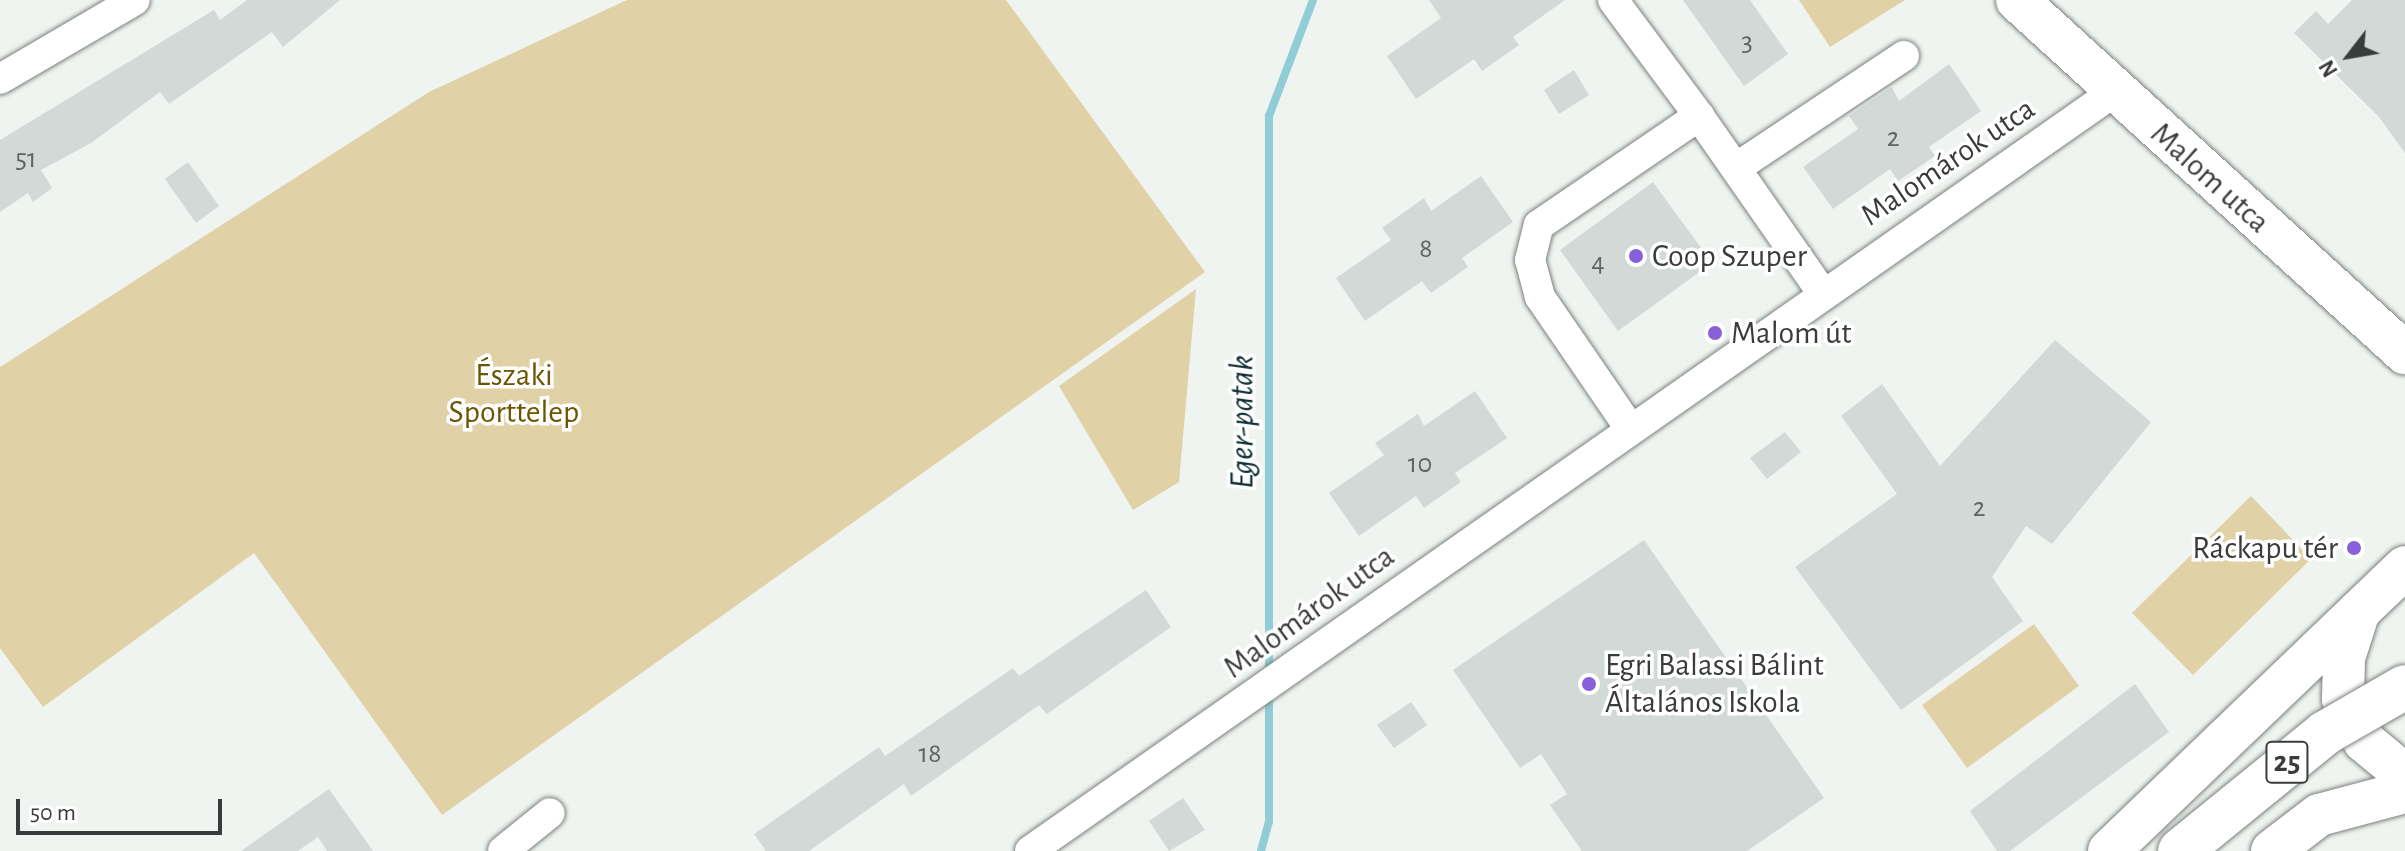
<!DOCTYPE html>
<html>
<head>
<meta charset="utf-8">
<style>
	body { margin:0 }
	#map { position:relative; width:2405px; height:851px; overflow:hidden; background:#eff4f0; font-family:"Alegreya Sans",sans-serif }
	div>[style] { position:absolute }
	.green>* { inset:0; background:#e0d1a6 }
	.stream>* { height:8px; margin:-4px; padding:0 4px; transform-origin:4px; border-radius:4px; background:#90cdd7 }
	.building>* { inset:0; background:#d2d9d7 }
	.roads { filter:drop-shadow(0 0 2px #7d817e) drop-shadow(0 0 2px #7d817e) }
	.minor>* { height:30px; margin:-15px; padding:0 15px; transform-origin:15px; border-radius:15px; background:#fff }
	.secondary>* { height:42px; margin:-21px; padding:0 21px; transform-origin:21px; border-radius:21px; background:#fff }
	.bridges { filter:drop-shadow(0 0 2px #7d817e) drop-shadow(0 0 2px #7d817e) }
	.primary-bridge>* { height:44px; margin:-22px; padding:0 22px; transform-origin:22px; border-radius:22px; background:#fff }
	.dots>* { width:22px; height:22px; translate:-50% -50%; box-sizing:border-box; border:4px solid #fff; border-radius:50% }
	span { translate:-50% -50%; white-space:nowrap; text-align:center; line-height:1.15; -webkit-text-stroke:7px #fff; paint-order:stroke }
	.number-label { font-size:28px; color:#606362 }
	.number-label span { -webkit-text-stroke-width:0 }
	.shield-label span { padding:2px 6px; background:#fff; border:2px solid; border-radius:6px; -webkit-text-stroke-width:0 }
	.shield-label { font-size:30px; color:#3a3c3b; font-weight:700 }
	.street-label { font-size:32px; color:#3a3c3b }
	.poi-label { font-size:32px; color:#3a3c3b }
	.left { translate:0 -50%; text-align:left }
	.right { translate:-100% -50%; text-align:right }
	.park-label { font-size:32px; color:#6c5500 }
	.water-label { font-size:34px; color:#0f2f34; font-style:italic }
	.north { position:absolute; left:2309px; top:16px; width:80px; height:80px; -webkit-text-stroke:6px #fff; paint-order:stroke; rotate:239deg; font-size:22px; font-weight:700; line-height:32px; text-align:center; color:#3a3c3b }
	.north::after { content:''; display:block; margin:auto; width:28px; height:36px; background:#3a3c3b; clip-path:polygon(50% 0,100% 100%,50% 72%,0 100%) }
	.scale { position:absolute; left:16px; top:799px; width:206px; height:36px; box-sizing:border-box; border:4px solid #3a3c3b; border-top:0; padding-left:10px; font-size:24px; line-height:28px; white-space:nowrap; color:#3a3c3b; -webkit-text-stroke:6px #fff; paint-order:stroke }
</style>
</head>
<body>
<div id="map">
	<div class="green">
		<i style="clip-path:polygon(627px 0,1006px 0,1205px 272px,442px 815px,254px 553px,43px 707px,0 648px,0 367px,429px 92px)"></i>
		<i style="clip-path:polygon(1799px 0,1905px 0,1830px 47px)"></i>
		<i style="clip-path:polygon(1196px 289px,1179px 482px,1133px 510px,1059px 386px)"></i>
		<i style="clip-path:polygon(2251px 496px,2311px 559px,2193px 675px,2132px 613px)"></i>
		<i style="clip-path:polygon(2034px 624px,2079px 686px,1967px 768px,1922px 705px)"></i>
	</div>
	<div class="stream">
		<i style="left:1269px;top:675px;width:559px;rotate:-90deg"></i>
		<i style="left:1269px;top:116px;width:124px;rotate:-69.2deg"></i>
		<i style="left:1261px;top:851px;width:30px;rotate:-75deg"></i>
		<i style="left:1269px;top:822px;width:129px;rotate:-90deg"></i>
	</div>
	<div class="building">
		<i style="clip-path:polygon(247px 0,340px 0,283px 47px,272px 32px,169px 104px,160px 92px,91px 143px,41px 170px,52px 188px,33px 202px,28px 193px,0 212px,0 140px,214px 10px,220px 20px)"></i>
		<i style="clip-path:polygon(1429px 0,1565px 0,1513px 37px,1519px 45px,1482px 71px,1474px 59px,1416px 99px,1387px 56px,1441px 18px)"></i>
		<i style="clip-path:polygon(1683px 0,1750px 0,1788px 54px,1744px 86px)"></i>
		<i style="clip-path:polygon(2352px 0,2405px 0,2405px 153px,2379px 117px,2294px 33px,2316px 11px,2328px 24px)"></i>
		<i style="clip-path:polygon(1949px 64px,1981px 111px,1929px 147px,1935px 156px,1898px 181px,1890px 169px,1833px 209px,1803px 167px,1858px 129px,1849px 116px,1892px 87px,1899px 101px)"></i>
		<i style="clip-path:polygon(1574px 70px,1589px 95px,1559px 114px,1544px 90px)"></i>
		<i style="clip-path:polygon(188px 162px,219px 206px,196px 223px,165px 179px)"></i>
		<i style="clip-path:polygon(1481px 176px,1513px 222px,1462px 258px,1468px 267px,1431px 293px,1422px 281px,1365px 321px,1336px 278px,1391px 240px,1382px 228px,1424px 198px,1431px 211px)"></i>
		<i style="clip-path:polygon(1653px 182px,1712px 263px,1618px 331px,1560px 250px)"></i>
		<i style="clip-path:polygon(2055px 340px,2151px 422px,2052px 544px,2026px 526px,1992px 577px,2023px 621px,1901px 710px,1795px 567px,1897px 494px,1841px 416px,1882px 384px,1940px 466px)"></i>
		<i style="clip-path:polygon(1475px 391px,1507px 438px,1455px 473px,1461px 482px,1424px 508px,1416px 496px,1359px 536px,1329px 493px,1384px 455px,1375px 443px,1418px 414px,1424px 426px)"></i>
		<i style="clip-path:polygon(1785px 432px,1801px 452px,1767px 479px,1750px 458px)"></i>
		<i style="clip-path:polygon(1644px 540px,1824px 798px,1747px 851px,1582px 851px,1550px 805px,1567px 794px,1541px 754px,1520px 768px,1453px 670px)"></i>
		<i style="clip-path:polygon(1146px 590px,1171px 627px,1047px 714px,1039px 705px,911px 796px,904px 784px,809px 851px,766px 851px,754px 834px,879px 747px,885px 756px,1013px 668px,1019px 676px)"></i>
		<i style="clip-path:polygon(2135px 684px,2169px 732px,2010px 851px,1997px 851px,1970px 811px)"></i>
		<i style="clip-path:polygon(1411px 702px,1427px 725px,1394px 748px,1377px 725px)"></i>
		<i style="clip-path:polygon(329px 789px,373px 851px,327px 851px,318px 837px,298px 851px,241px 851px)"></i>
		<i style="clip-path:polygon(1183px 798px,1205px 830px,1169px 851px,1149px 821px)"></i>
	</div>
	<div class="roads">
		<div class="minor">
			<i style="left:1613px;top:0;width:144px;rotate:53.4deg"></i>
			<i style="left:0;top:79px;width:156px;rotate:-30.3deg"></i>
			<i style="left:1736px;top:168px;width:202px;rotate:-33.7deg"></i>
			<i style="left:1629px;top:427px;width:158px;rotate:-124.4deg"></i>
			<i style="left:1540px;top:297px;width:38px;rotate:-105deg"></i>
			<i style="left:1530px;top:260px;width:36px;rotate:-76deg"></i>
			<i style="left:1539px;top:225px;width:194px;rotate:-34.3deg"></i>
			<i style="left:1699px;top:116px;width:215px;rotate:55.1deg"></i>
			<i style="left:503px;top:851px;width:60px;rotate:-39deg"></i>
			<i style="left:1030px;top:851px;width:1323px;rotate:-35deg"></i>
		</div>
		<div class="secondary">
			<i style="left:2017px;top:0;width:525px;rotate:42.3deg"></i>
			<i style="left:2359px;top:611px;width:49px;rotate:107.7deg"></i>
			<i style="left:2344px;top:658px;width:41px;rotate:91.4deg"></i>
			<i style="left:2343px;top:699px;width:47px;rotate:63.4deg"></i>
			<i style="left:2364px;top:741px;width:53px;rotate:39.7deg"></i>
			<i style="left:2109px;top:851px;width:410px;rotate:-43.8deg"></i>
			<i style="left:2272px;top:851px;width:59px;rotate:-37.5deg"></i>
			<i style="left:2319px;top:815px;width:89px;rotate:-15deg"></i>
		</div>
	</div>
	<div class="bridges">
		<div class="primary-bridge">
			<i style="left:2180px;top:851px;width:187px;rotate:-39.1deg"></i>
			<i style="left:2325px;top:733px;width:92px;rotate:-29.9deg"></i>
		</div>
	</div>
	<div class="dots">
		<i style="left:1636px;top:256px;background:#8860da"></i>
		<i style="left:1715px;top:333px;background:#8860da"></i>
		<i style="left:2354px;top:548px;background:#8860da"></i>
		<i style="left:1589px;top:684px;background:#8860da"></i>
	</div>
	<div class="number-label">
		<span style="left:1747px;top:42px">3</span>
		<span style="left:1893px;top:138px">2</span>
		<span style="left:26px;top:159px">51</span>
		<span style="left:1426px;top:249px">8</span>
		<span style="left:1598px;top:263px">4</span>
		<span style="left:1420px;top:464px">10</span>
		<span style="left:1979px;top:508px">2</span>
		<span style="left:930px;top:754px">18</span>
	</div>
	<div class="shield-label">
		<span style="left:2287px;top:762px">25</span>
	</div>
	<div class="street-label">
		<span style="left:1948px;top:162px;rotate:-34deg">Malomárok utca</span>
		<span style="left:2210px;top:178px;rotate:42deg">Malom utca</span>
		<span style="left:1309px;top:612px;rotate:-36deg">Malomárok utca</span>
	</div>
	<div class="poi-label">
		<span class="left" style="left:1652px;top:256px">Coop Szuper</span>
		<span class="left" style="left:1731px;top:333px">Malom út</span>
		<span class="right" style="left:2338px;top:548px">Ráckapu tér</span>
		<span class="left" style="left:1605px;top:684px">Egri Balassi Bálint<br>Általános Iskola</span>
	</div>
	<div class="park-label">
		<span style="left:514px;top:394px">Északi<br>Sporttelep</span>
	</div>
	<div class="water-label">
		<span style="left:1243px;top:422px;rotate:-90deg">Eger-patak</span>
	</div>
	<div class="north">N</div>
	<div class="scale">50 m</div>
</div>
</body>
</html>
